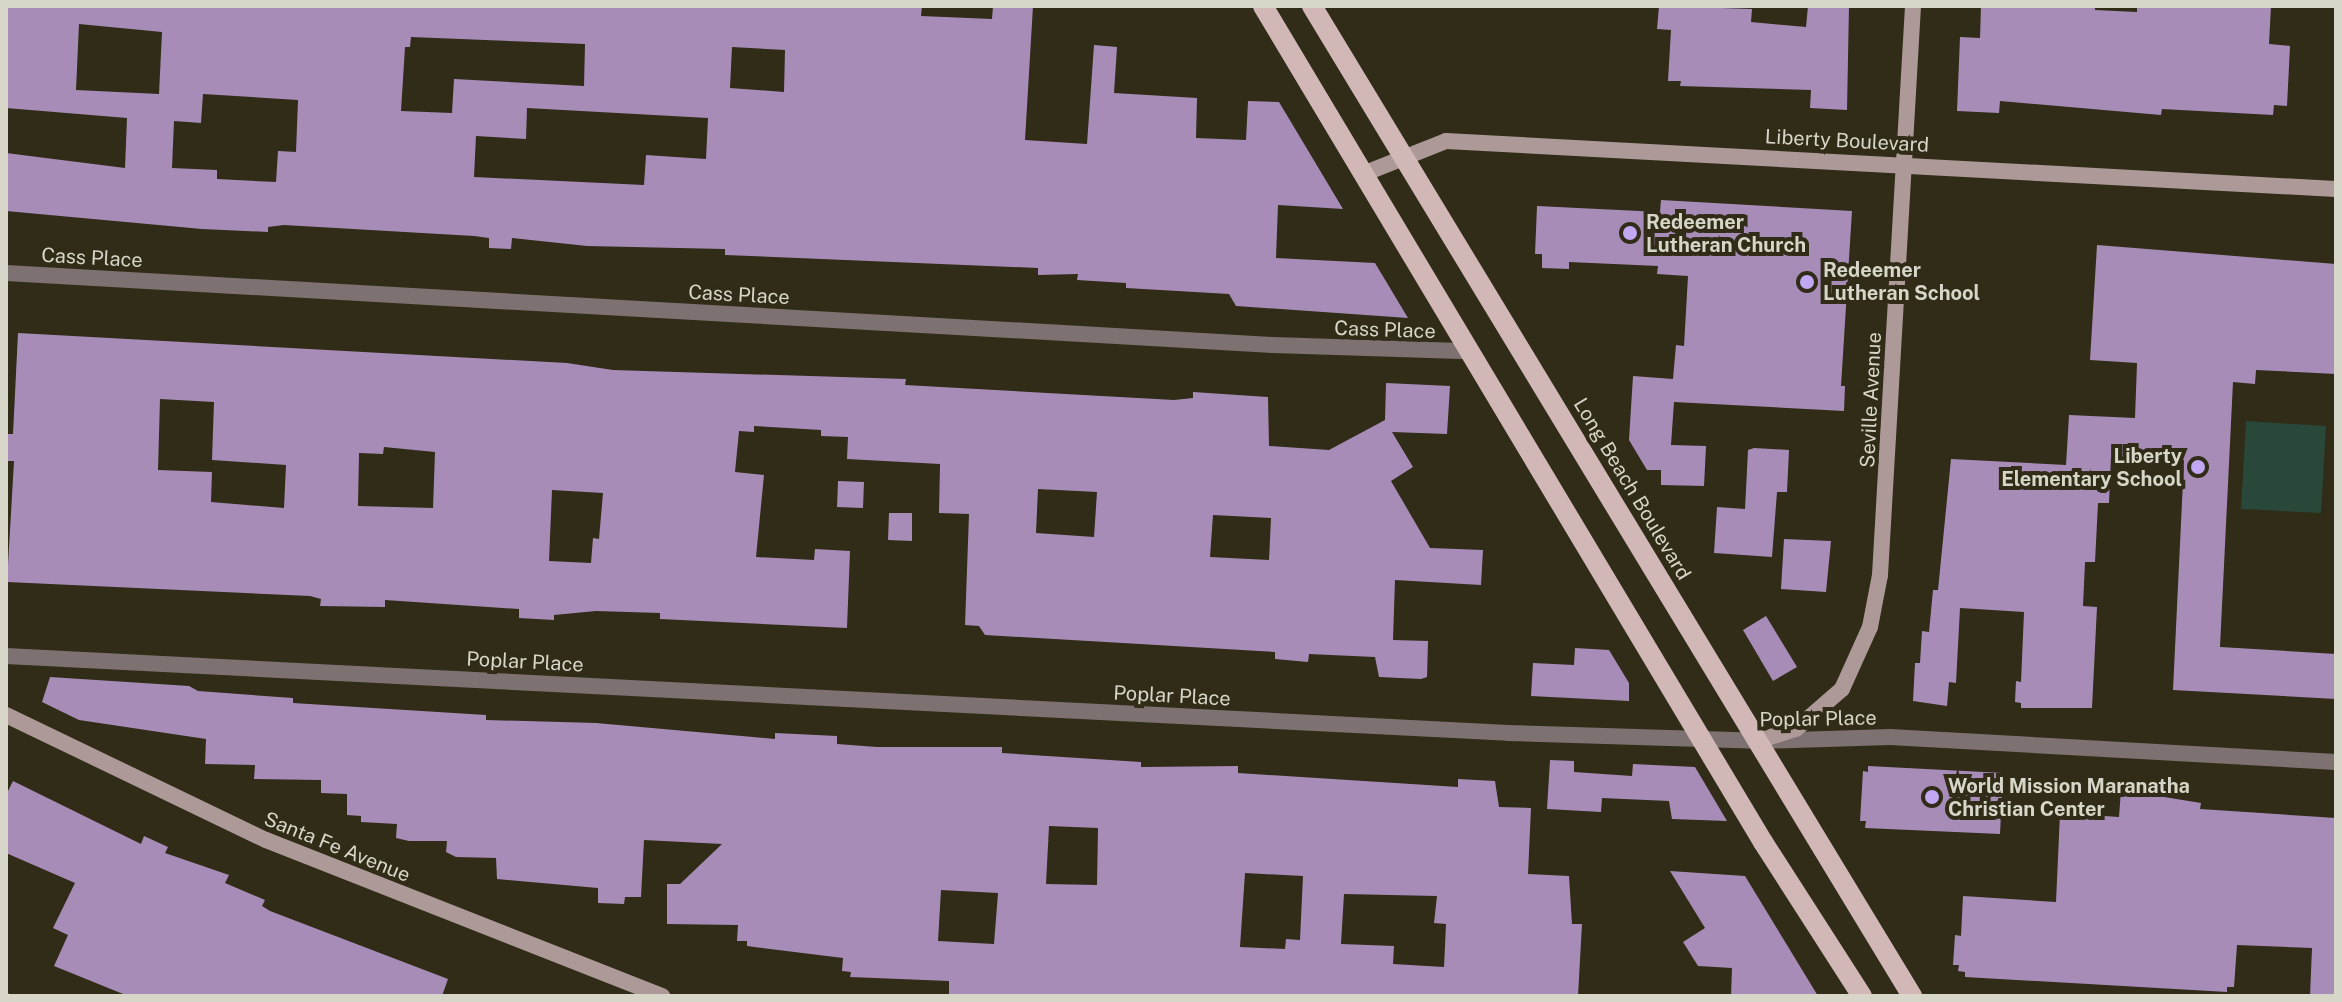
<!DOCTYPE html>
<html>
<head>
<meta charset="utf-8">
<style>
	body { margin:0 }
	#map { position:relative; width:2342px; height:1002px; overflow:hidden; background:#302c17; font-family:"Public Sans",sans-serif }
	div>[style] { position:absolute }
	.green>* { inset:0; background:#294839 }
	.building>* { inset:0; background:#a88cb8 }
	.street>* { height:16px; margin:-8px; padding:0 8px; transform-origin:8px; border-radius:8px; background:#7e7171 }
	.secondary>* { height:16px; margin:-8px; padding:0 8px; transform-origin:8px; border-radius:8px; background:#ad9998 }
	.primary>* { height:20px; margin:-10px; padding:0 10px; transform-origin:10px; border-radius:10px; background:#d1b7b6 }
	.rail>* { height:6px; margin-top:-3px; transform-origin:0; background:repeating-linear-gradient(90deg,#9e9b8b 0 12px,transparent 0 18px) }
	.dots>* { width:22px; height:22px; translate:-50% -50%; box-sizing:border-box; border:4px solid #302c17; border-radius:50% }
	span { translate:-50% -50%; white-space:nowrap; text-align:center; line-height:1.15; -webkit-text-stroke:8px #302c17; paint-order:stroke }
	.street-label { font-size:20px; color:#d8d6c9 }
	.poi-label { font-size:20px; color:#d8d6c9; font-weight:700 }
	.left { translate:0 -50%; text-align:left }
	.right { translate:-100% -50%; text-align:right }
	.frame { position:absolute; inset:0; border:8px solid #d8d6c9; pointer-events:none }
</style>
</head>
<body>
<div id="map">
	<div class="green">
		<i style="clip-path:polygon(2246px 421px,2326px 426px,2321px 513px,2241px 509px)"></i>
	</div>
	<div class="building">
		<i style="clip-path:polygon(evenodd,6px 6px,922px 6px,921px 16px,992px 19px,993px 6px,1033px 6px,1025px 140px,1087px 144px,1094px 45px,1117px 47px,1114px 93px,1197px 98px,1196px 138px,1246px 140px,1248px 101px,1279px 102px,1343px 209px,1278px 205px,1276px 258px,1375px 263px,1408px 318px,1236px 306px,1229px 294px,1126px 288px,1126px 283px,1077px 280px,1078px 274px,1038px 275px,1038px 268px,725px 255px,725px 249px,587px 246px,512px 238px,511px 249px,489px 248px,489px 238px,474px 236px,284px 225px,268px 227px,268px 232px,202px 229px,6px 211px,6px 153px,125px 168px,127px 118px,6px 108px,6px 6px,79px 24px,162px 32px,159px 94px,76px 90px,79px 24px,6px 6px,411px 37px,585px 44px,584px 86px,454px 79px,452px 113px,401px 111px,405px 47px,410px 47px,411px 37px,6px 6px,732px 47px,785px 50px,784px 92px,730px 88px,732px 47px,6px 6px,203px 94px,298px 100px,296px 152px,278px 151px,276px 182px,217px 179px,217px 170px,172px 168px,174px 121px,201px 123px,203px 94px,6px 6px,527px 108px,708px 118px,706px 159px,646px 155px,644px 185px,474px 177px,476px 136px,526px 139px,527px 108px)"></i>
		<i style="clip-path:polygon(1659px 6px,1752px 9px,1751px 22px,1806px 27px,1808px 6px,1849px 6px,1847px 110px,1810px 108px,1811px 90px,1680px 86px,1681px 81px,1668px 81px,1671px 30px,1657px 29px)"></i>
		<i style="clip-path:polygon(1981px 6px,2095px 6px,2095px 10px,2137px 12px,2137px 6px,2271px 6px,2269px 44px,2290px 46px,2287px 106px,2274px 105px,2273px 115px,2162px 109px,2161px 115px,2000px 101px,1999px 113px,1957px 111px,1960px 37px,1980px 38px)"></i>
		<i style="clip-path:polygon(1661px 200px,1852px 211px,1841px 386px,1845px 386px,1844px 411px,1674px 402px,1671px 445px,1706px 446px,1704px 486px,1661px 485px,1661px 470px,1647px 470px,1629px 440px,1633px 376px,1673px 379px,1676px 345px,1684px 346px,1688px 276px,1657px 274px,1658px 266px,1569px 262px,1569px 269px,1542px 268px,1542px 254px,1535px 254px,1537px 206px,1660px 212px)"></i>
		<i style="clip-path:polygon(2097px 245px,2336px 264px,2336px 374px,2256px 370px,2255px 384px,2233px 382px,2220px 647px,2336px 654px,2336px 699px,2173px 690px,2184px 460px,2111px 457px,2109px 503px,2098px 503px,2095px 562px,2085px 562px,2083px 606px,2097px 607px,2092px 708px,2021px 708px,2021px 703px,2015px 702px,2016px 681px,2021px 682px,2024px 612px,1960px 608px,1956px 683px,1949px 682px,1947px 706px,1913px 701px,1915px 663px,1920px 663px,1922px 631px,1929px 632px,1933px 590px,1938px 590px,1951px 459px,2066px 465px,2069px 415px,2135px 418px,2137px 363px,2090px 360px)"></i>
		<i style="clip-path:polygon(evenodd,18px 333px,567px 363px,613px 370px,906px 379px,905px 385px,1174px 400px,1193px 398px,1193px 392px,1268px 397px,1269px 446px,1329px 450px,1385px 420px,1386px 383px,1450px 386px,1447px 434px,1392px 432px,1413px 467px,1391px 481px,1430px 548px,1483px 550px,1481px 585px,1395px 580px,1393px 640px,1428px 641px,1427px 677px,1421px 679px,1379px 677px,1375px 657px,1309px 654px,1308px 662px,1275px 659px,1275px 652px,985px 635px,979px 626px,965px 625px,969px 514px,939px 513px,940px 464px,847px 459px,848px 437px,821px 436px,821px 430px,754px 426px,754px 432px,739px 431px,735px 472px,764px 475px,756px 557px,814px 560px,815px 549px,850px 551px,847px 628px,660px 619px,660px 613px,596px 611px,554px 615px,554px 620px,519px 618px,519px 609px,385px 600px,385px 607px,320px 606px,321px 599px,310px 596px,7px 582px,14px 461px,6px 461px,6px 434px,13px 434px,18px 333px,160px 399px,214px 402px,212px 460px,286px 465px,284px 508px,211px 502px,212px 472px,158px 470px,160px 399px,18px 333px,384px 447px,435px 452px,433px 508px,358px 506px,359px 453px,383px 454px,384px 447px,18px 333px,1038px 489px,1097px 492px,1094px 537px,1036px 533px,1038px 489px,18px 333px,552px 490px,603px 493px,599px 539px,593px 538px,591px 563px,549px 561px,552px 490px,18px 333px,1213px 515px,1271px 518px,1269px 560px,1210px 557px,1213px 515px)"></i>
		<i style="clip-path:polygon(1754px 448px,1789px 450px,1787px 492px,1777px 492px,1772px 557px,1714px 553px,1717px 507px,1745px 509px,1748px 450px)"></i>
		<i style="clip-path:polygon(838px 481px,864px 482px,863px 508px,837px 507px)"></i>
		<i style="clip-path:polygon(889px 513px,912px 513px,912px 541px,888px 540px)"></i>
		<i style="clip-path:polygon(1784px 539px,1831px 541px,1826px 592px,1781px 589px)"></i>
		<i style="clip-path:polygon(1766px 616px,1797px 667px,1773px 681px,1743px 630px)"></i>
		<i style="clip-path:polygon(1575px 648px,1609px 650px,1629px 683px,1629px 701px,1531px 696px,1533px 663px,1574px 665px)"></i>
		<i style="clip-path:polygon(evenodd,50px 677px,189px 686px,198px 691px,293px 698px,293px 703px,486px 715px,486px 720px,596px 723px,775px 739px,775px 733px,837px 736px,837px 744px,877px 747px,1002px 747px,1002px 753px,1141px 762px,1141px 767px,1238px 766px,1238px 773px,1458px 787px,1458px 779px,1495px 781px,1499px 807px,1531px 808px,1528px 874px,1569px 876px,1572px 924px,1582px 924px,1578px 996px,949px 996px,949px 981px,850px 977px,851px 972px,842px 971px,843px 958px,747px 946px,747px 941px,737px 941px,738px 925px,667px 924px,667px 884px,680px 884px,722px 844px,644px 840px,641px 897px,625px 897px,624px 904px,598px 903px,598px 888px,497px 879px,496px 858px,456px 857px,446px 852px,447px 841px,409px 841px,396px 838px,397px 824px,361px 822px,361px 816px,347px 815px,347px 794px,321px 793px,321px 780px,254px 779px,255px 765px,205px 764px,206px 739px,79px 720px,42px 702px,50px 677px,1049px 826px,1098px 828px,1097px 885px,1046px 884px,1049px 826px,50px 677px,1245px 873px,1303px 876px,1300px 940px,1286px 939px,1285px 949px,1240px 947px,1245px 873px,50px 677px,941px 890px,998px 893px,994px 944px,938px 941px,941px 890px,50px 677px,1344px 894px,1437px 896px,1434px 923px,1446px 924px,1444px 967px,1393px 964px,1394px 946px,1341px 944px,1344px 894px)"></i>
		<i style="clip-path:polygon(1550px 760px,1574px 761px,1574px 772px,1632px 776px,1633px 764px,1695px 767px,1727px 821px,1672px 819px,1669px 801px,1602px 798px,1601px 812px,1547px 809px)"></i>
		<i style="clip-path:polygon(1868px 766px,2003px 773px,2000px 834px,1865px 828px,1866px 821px,1860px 821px,1863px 771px,1868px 772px)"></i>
		<i style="clip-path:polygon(13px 781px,141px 844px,144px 836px,168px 847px,165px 853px,229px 875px,225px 883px,265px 900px,262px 906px,270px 911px,448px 979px,442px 996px,128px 996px,54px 966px,68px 935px,53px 928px,75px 883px,6px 853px,6px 795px)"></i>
		<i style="clip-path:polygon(2121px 790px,2201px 803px,2200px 809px,2336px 818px,2336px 996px,2310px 996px,2312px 948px,2237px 945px,2234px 987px,2227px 987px,2227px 992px,1965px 977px,1965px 972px,1958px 971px,1959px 965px,1953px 965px,1955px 935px,1961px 936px,1963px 896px,2056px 902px,2060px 813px,2119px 817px)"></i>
		<i style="clip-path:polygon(1670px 871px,1745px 876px,1818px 996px,1731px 996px,1732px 968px,1698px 966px,1683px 942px,1705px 928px)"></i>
	</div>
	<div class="street">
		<i style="left:6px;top:273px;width:1269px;rotate:3.25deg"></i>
		<i style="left:1273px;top:345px;width:196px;rotate:1.8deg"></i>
		<i style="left:6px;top:656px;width:1504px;rotate:2.93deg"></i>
		<i style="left:1508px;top:733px;width:250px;rotate:1.8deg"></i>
		<i style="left:1758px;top:741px;width:132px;rotate:-1.7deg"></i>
		<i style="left:1890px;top:737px;width:447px;rotate:3.2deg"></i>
	</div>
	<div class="secondary">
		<i style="left:1363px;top:174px;width:89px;rotate:-21.7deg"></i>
		<i style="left:1446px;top:141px;width:891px;rotate:3.09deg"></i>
		<i style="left:6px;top:715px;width:288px;rotate:25.7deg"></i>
		<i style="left:266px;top:840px;width:426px;rotate:21.5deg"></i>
		<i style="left:1758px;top:741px;width:40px;rotate:-18deg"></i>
		<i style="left:1796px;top:729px;width:61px;rotate:-41deg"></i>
		<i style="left:1842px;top:689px;width:68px;rotate:-65.7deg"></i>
		<i style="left:1870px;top:627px;width:53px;rotate:-79.1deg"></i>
		<i style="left:1880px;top:575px;width:570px;rotate:-86.68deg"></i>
	</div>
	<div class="primary">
		<i style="left:1263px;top:6px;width:974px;rotate:59.12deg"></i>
		<i style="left:1763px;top:842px;width:183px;rotate:57.3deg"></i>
		<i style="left:1312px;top:6px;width:1158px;rotate:58.78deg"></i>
	</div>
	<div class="rail">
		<i style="left:6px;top:995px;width:1px;rotate:45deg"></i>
	</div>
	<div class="dots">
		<i style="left:1630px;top:233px;background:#c2a8f2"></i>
		<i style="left:1807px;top:282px;background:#c2a8f2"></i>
		<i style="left:2198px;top:467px;background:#c2a8f2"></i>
		<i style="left:1932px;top:797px;background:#c2a8f2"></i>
	</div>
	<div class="street-label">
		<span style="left:1847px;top:141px;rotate:3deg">Liberty Boulevard</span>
		<span style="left:92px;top:258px;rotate:3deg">Cass Place</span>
		<span style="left:739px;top:295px;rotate:3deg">Cass Place</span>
		<span style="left:1385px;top:330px;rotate:2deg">Cass Place</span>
		<span style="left:1871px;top:400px;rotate:-87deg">Seville Avenue</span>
		<span style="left:1632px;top:489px;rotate:59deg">Long Beach Boulevard</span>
		<span style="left:525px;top:662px;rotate:3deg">Poplar Place</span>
		<span style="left:1172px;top:696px;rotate:3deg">Poplar Place</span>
		<span style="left:1818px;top:719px;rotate:-1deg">Poplar Place</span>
		<span style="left:337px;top:847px;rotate:22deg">Santa Fe Avenue</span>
	</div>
	<div class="poi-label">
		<span class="left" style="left:1646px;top:234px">Redeemer<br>Lutheran Church</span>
		<span class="left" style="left:1823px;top:282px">Redeemer<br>Lutheran School</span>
		<span class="right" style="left:2182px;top:468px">Liberty<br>Elementary School</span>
		<span class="left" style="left:1948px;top:798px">World Mission Maranatha<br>Christian Center</span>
	</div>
	<div class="frame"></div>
</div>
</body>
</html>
